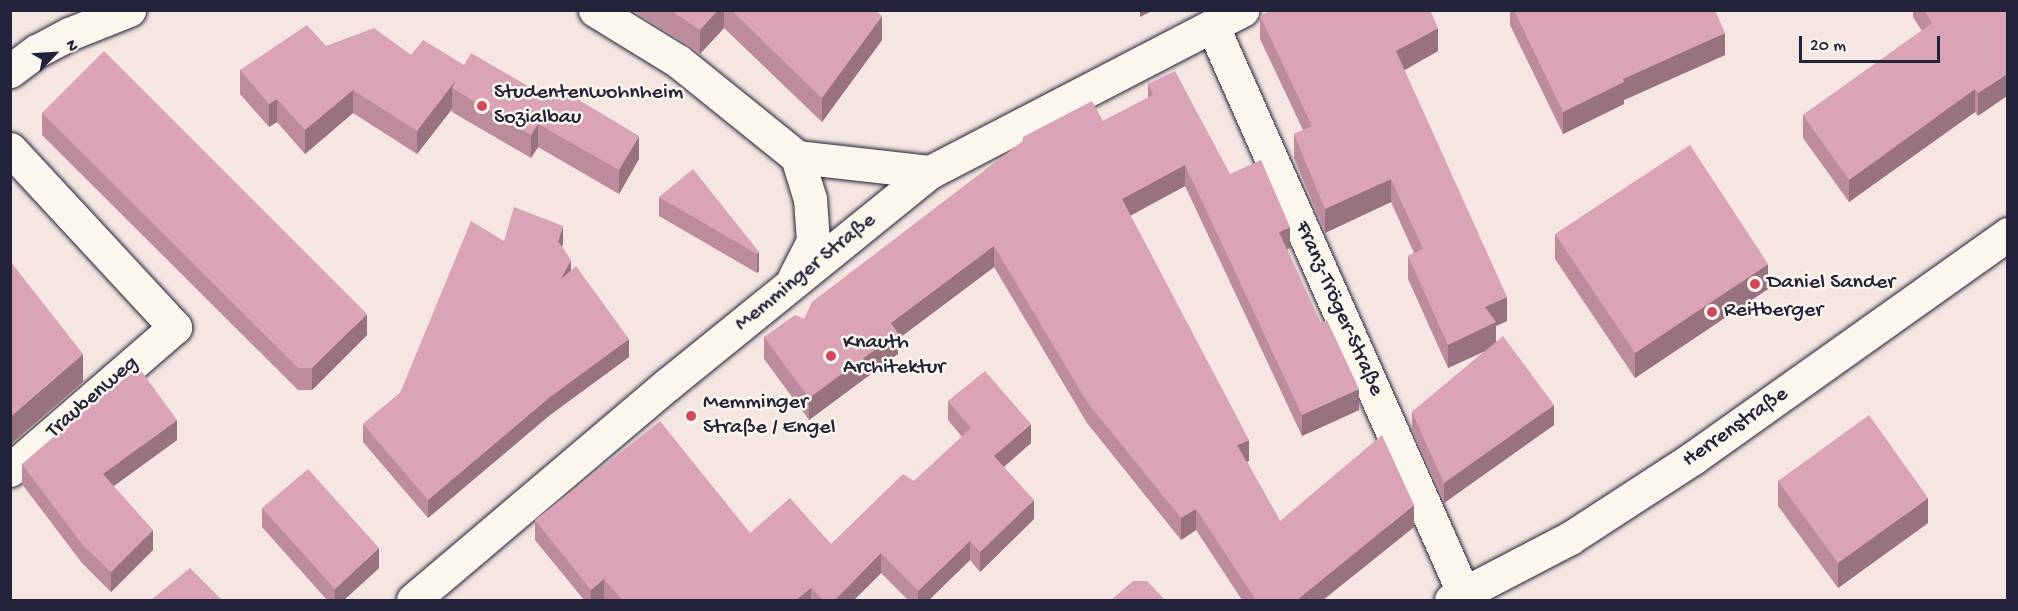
<!DOCTYPE html>
<html>
<head>
<meta charset="utf-8">
<style>
	body { margin:0 }
	#map { position:relative; width:2018px; height:611px; overflow:hidden; background:#f5e6e1; font-family:"Gochi Hand",sans-serif }
	div>[style] { position:absolute }
	.roads { filter:drop-shadow(0 0 2px #22223b) drop-shadow(0 0 2px #22223b) }
	.minor>* { height:33px; margin:-16.5px; padding:0 16.5px; transform-origin:16.5px; border-radius:16.5px; background:#fbf7ec }
	.wall>* { inset:0; background:#bc8c9d }
	.shaded-wall>* { inset:0; background:#99727f }
	.building>* { inset:0; background:#dba3b6 }
	.dots>* { width:16px; height:16px; translate:-50% -50%; box-sizing:border-box; border:3px solid #fbf7ec; border-radius:50% }
	span { translate:-50% -50%; white-space:nowrap; text-align:center; line-height:1.15; -webkit-text-stroke:5px #fbf7ec; paint-order:stroke }
	.poi-label { font-size:22px; color:#22223b }
	.left { translate:0 -50%; text-align:left }
	.street-label { font-size:22px; color:#22223b }
	.frame { position:absolute; inset:0; border:12px solid #22223b; pointer-events:none }
	.north { position:absolute; left:24px; top:24px; width:60px; height:60px; -webkit-text-stroke:4px #fbf7ec; paint-order:stroke; rotate:65deg; font-size:16px; font-weight:700; line-height:24px; text-align:center; color:#22223b }
	.north::after { content:''; display:block; margin:auto; width:21px; height:27px; background:#22223b; clip-path:polygon(50% 0,100% 100%,50% 72%,0 100%) }
	.scale { position:absolute; left:1799px; top:36px; width:141px; height:27px; box-sizing:border-box; border:3px solid #22223b; border-top:0; padding-left:8px; font-size:18px; line-height:21px; white-space:nowrap; color:#22223b; -webkit-text-stroke:4px #fbf7ec; paint-order:stroke }
</style>
</head>
<body>
<div id="map">
	<div class="roads">
		<div class="minor">
			<i style="left:595px;top:10px;width:97px;rotate:31.6deg"></i>
			<i style="left:678px;top:61px;width:153px;rotate:38.9deg"></i>
			<i style="left:797px;top:157px;width:134px;rotate:6.4deg"></i>
			<i style="left:1213px;top:27px;width:618px;rotate:66.13deg"></i>
			<i style="left:10px;top:71px;width:34px;rotate:-37deg"></i>
			<i style="left:37px;top:51px;width:36px;rotate:-28deg"></i>
			<i style="left:69px;top:34px;width:65px;rotate:-21.8deg"></i>
			<i style="left:10px;top:149px;width:243px;rotate:47.2deg"></i>
			<i style="left:175px;top:327px;width:218px;rotate:139.1deg"></i>
			<i style="left:794px;top:278px;width:42px;rotate:-62.8deg"></i>
			<i style="left:813px;top:241px;width:42px;rotate:-94.1deg"></i>
			<i style="left:810px;top:199px;width:44px;rotate:-107.2deg"></i>
			<i style="left:413px;top:600px;width:334px;rotate:-40.3deg"></i>
			<i style="left:668px;top:384px;width:337px;rotate:-39deg"></i>
			<i style="left:930px;top:172px;width:352px;rotate:-27.4deg"></i>
			<i style="left:1451px;top:600px;width:134px;rotate:-27.5deg"></i>
			<i style="left:1570px;top:538px;width:147px;rotate:-33deg"></i>
			<i style="left:1693px;top:458px;width:387px;rotate:-35.4deg"></i>
		</div>
	</div>
	<div class="wall">
		<i style="clip-path:polygon(632px 10px,875px 10px,882px 40px,822px 122px,724px 28px,700px 54px)"></i>
		<i style="clip-path:polygon(1510px 10px,1715px 10px,1725px 55px,1624px 100px,1624px 104px,1563px 134px,1510px 25px)"></i>
		<i style="clip-path:polygon(1913px 10px,2007px 10px,1978px 116px,1975px 112px,1849px 202px,1803px 138px,1803px 115px,1922px 31px,1913px 17px)"></i>
		<i style="clip-path:polygon(1260px 16px,1438px 51px,1404px 70px,1507px 321px,1496px 326px,1496px 341px,1554px 425px,1444px 503px,1412px 431px,1412px 412px,1485px 351px,1448px 368px,1408px 279px,1408px 256px,1414px 253px,1391px 202px,1325px 233px,1294px 158px,1294px 134px,1303px 130px,1260px 39px)"></i>
		<i style="clip-path:polygon(326px 46px,411px 55px,639px 159px,619px 194px,538px 147px,531px 158px,452px 112px,452px 109px,417px 154px,353px 113px,305px 154px,277px 122px,269px 127px,240px 94px,240px 70px)"></i>
		<i style="clip-path:polygon(1148px 84px,1230px 174px,1290px 248px,1287px 250px,1359px 410px,1302px 436px,1185px 186px,1130px 216px,1249px 461px,1247px 462px,1280px 521px,1414px 527px,1323px 600px,1242px 600px,1196px 530px,1181px 540px,1087px 423px,994px 267px,898px 339px,898px 354px,809px 420px,764px 359px,764px 337px,804px 319px,1023px 142px,1023px 137px,1103px 121px,1148px 98px)"></i>
		<i style="clip-path:polygon(42px 113px,367px 335px,312px 390px,298px 390px,42px 135px)"></i>
		<i style="clip-path:polygon(659px 197px,759px 252px,759px 271px,757px 273px,659px 216px)"></i>
		<i style="clip-path:polygon(1555px 234px,1768px 289px,1635px 378px,1555px 259px)"></i>
		<i style="clip-path:polygon(504px 241px,563px 244px,562px 247px,571px 270px,629px 357px,550px 415px,428px 518px,363px 442px,363px 424px,400px 393px)"></i>
		<i style="clip-path:polygon(948px 401px,1031px 443px,1004px 467px,1034px 519px,980px 572px,970px 560px,929px 600px,908px 600px,881px 573px,854px 600px,606px 600px,604px 599px,602px 600px,584px 600px,535px 540px,535px 520px,750px 533px,831px 544px,914px 481px,962px 437px,948px 420px)"></i>
		<i style="clip-path:polygon(177px 440px,113px 486px,153px 550px,111px 592px,82px 563px,22px 484px,22px 464px)"></i>
		<i style="clip-path:polygon(1778px 481px,1928px 523px,1838px 588px,1778px 506px)"></i>
		<i style="clip-path:polygon(262px 508px,379px 568px,344px 600px,327px 600px,262px 527px)"></i>
	</div>
	<div class="shaded-wall">
		<i style="clip-path:polygon(718px 10px,724px 10px,724px 28px,700px 54px,700px 30px)"></i>
		<i style="clip-path:polygon(1140px 10px,1154px 10px,1140px 17px)"></i>
		<i style="clip-path:polygon(882px 16px,882px 40px,822px 122px,822px 98px)"></i>
		<i style="clip-path:polygon(1438px 28px,1438px 51px,1396px 75px,1396px 51px)"></i>
		<i style="clip-path:polygon(1725px 33px,1725px 55px,1624px 100px,1624px 104px,1563px 134px,1563px 112px,1623px 79px)"></i>
		<i style="clip-path:polygon(2007px 74px,2007px 96px,1978px 116px,1978px 93px)"></i>
		<i style="clip-path:polygon(456px 80px,452px 88px,452px 109px,417px 154px,417px 131px)"></i>
		<i style="clip-path:polygon(1975px 89px,1975px 112px,1849px 202px,1849px 180px)"></i>
		<i style="clip-path:polygon(353px 90px,353px 113px,305px 154px,305px 130px)"></i>
		<i style="clip-path:polygon(277px 99px,277px 122px,269px 127px,269px 104px)"></i>
		<i style="clip-path:polygon(538px 124px,538px 147px,531px 158px,531px 135px)"></i>
		<i style="clip-path:polygon(639px 136px,639px 159px,619px 194px,619px 170px)"></i>
		<i style="clip-path:polygon(1185px 165px,1185px 186px,1122px 220px,1122px 199px)"></i>
		<i style="clip-path:polygon(1391px 179px,1391px 202px,1325px 233px,1325px 209px)"></i>
		<i style="clip-path:polygon(563px 226px,563px 244px,558px 259px,558px 241px)"></i>
		<i style="clip-path:polygon(1290px 227px,1290px 248px,1279px 254px,1279px 232px)"></i>
		<i style="clip-path:polygon(994px 246px,994px 267px,898px 339px,898px 354px,809px 420px,809px 398px,891px 323px)"></i>
		<i style="clip-path:polygon(759px 252px,759px 271px,757px 273px,757px 254px)"></i>
		<i style="clip-path:polygon(571px 260px,571px 278px,561px 279px)"></i>
		<i style="clip-path:polygon(1768px 264px,1768px 289px,1635px 378px,1635px 353px)"></i>
		<i style="clip-path:polygon(1507px 297px,1507px 321px,1496px 326px,1496px 346px,1448px 368px,1448px 345px,1485px 307px)"></i>
		<i style="clip-path:polygon(367px 314px,367px 335px,312px 390px,312px 368px)"></i>
		<i style="clip-path:polygon(629px 339px,629px 357px,550px 415px,428px 518px,428px 500px,550px 397px)"></i>
		<i style="clip-path:polygon(83px 354px,83px 382px,10px 445px,10px 417px)"></i>
		<i style="clip-path:polygon(1359px 389px,1359px 410px,1302px 436px,1302px 415px)"></i>
		<i style="clip-path:polygon(1554px 405px,1554px 425px,1444px 503px,1444px 483px)"></i>
		<i style="clip-path:polygon(177px 420px,177px 440px,103px 494px,103px 474px)"></i>
		<i style="clip-path:polygon(1031px 424px,1031px 443px,994px 475px,994px 456px)"></i>
		<i style="clip-path:polygon(1249px 440px,1249px 461px,1237px 466px,1237px 445px)"></i>
		<i style="clip-path:polygon(1928px 498px,1928px 523px,1838px 588px,1838px 563px)"></i>
		<i style="clip-path:polygon(1034px 500px,1034px 519px,980px 572px,980px 552px)"></i>
		<i style="clip-path:polygon(1414px 505px,1414px 527px,1323px 600px,1297px 600px)"></i>
		<i style="clip-path:polygon(1196px 509px,1196px 530px,1181px 540px,1181px 518px)"></i>
		<i style="clip-path:polygon(153px 530px,153px 550px,111px 592px,111px 572px)"></i>
		<i style="clip-path:polygon(970px 541px,970px 560px,929px 600px,918px 600px,918px 591px)"></i>
		<i style="clip-path:polygon(379px 548px,379px 568px,344px 600px,335px 600px,335px 589px)"></i>
		<i style="clip-path:polygon(881px 553px,881px 573px,854px 600px,835px 600px)"></i>
		<i style="clip-path:polygon(604px 579px,604px 599px,602px 600px,591px 600px,591px 590px)"></i>
		<i style="clip-path:polygon(811px 588px,811px 600px,796px 600px)"></i>
	</div>
	<div class="building">
		<i style="clip-path:polygon(670px 10px,718px 10px,700px 30px)"></i>
		<i style="clip-path:polygon(731px 10px,875px 10px,882px 16px,822px 98px)"></i>
		<i style="clip-path:polygon(1271px 10px,1430px 10px,1438px 28px,1396px 51px,1507px 297px,1485px 307px,1496px 322px,1448px 345px,1408px 256px,1423px 249px,1391px 179px,1325px 209px,1294px 134px,1312px 126px,1260px 16px)"></i>
		<i style="clip-path:polygon(1514px 10px,1715px 10px,1725px 33px,1623px 79px,1624px 82px,1563px 112px)"></i>
		<i style="clip-path:polygon(1924px 10px,2007px 10px,2007px 74px,1978px 93px,1975px 89px,1849px 180px,1803px 115px,1932px 23px)"></i>
		<i style="clip-path:polygon(307px 25px,326px 46px,374px 28px,411px 55px,423px 40px,464px 65px,471px 53px,552px 100px,559px 88px,639px 136px,619px 170px,538px 124px,531px 135px,452px 88px,456px 80px,417px 131px,353px 90px,305px 130px,277px 99px,269px 104px,240px 70px)"></i>
		<i style="clip-path:polygon(104px 51px,367px 314px,312px 368px,298px 368px,42px 113px)"></i>
		<i style="clip-path:polygon(1175px 71px,1230px 174px,1261px 160px,1290px 227px,1279px 232px,1321px 323px,1327px 320px,1359px 389px,1302px 415px,1185px 165px,1122px 199px,1249px 440px,1237px 445px,1280px 521px,1382px 435px,1414px 505px,1297px 600px,1256px 600px,1196px 509px,1181px 518px,1087px 402px,994px 246px,891px 323px,898px 333px,809px 398px,764px 337px,795px 315px,804px 319px,812px 302px,1024px 140px,1023px 137px,1092px 101px,1103px 121px,1153px 95px,1148px 84px)"></i>
		<i style="clip-path:polygon(1690px 145px,1768px 264px,1635px 353px,1555px 234px)"></i>
		<i style="clip-path:polygon(693px 169px,759px 252px,757px 254px,659px 197px)"></i>
		<i style="clip-path:polygon(514px 207px,563px 226px,558px 241px,571px 260px,561px 279px,576px 266px,629px 339px,550px 397px,428px 500px,363px 424px,400px 393px,471px 221px,504px 241px)"></i>
		<i style="clip-path:polygon(10px 261px,83px 354px,10px 417px)"></i>
		<i style="clip-path:polygon(1503px 336px,1554px 405px,1444px 483px,1412px 412px)"></i>
		<i style="clip-path:polygon(139px 368px,177px 420px,103px 474px,153px 530px,111px 572px,82px 544px,22px 464px,106px 392px)"></i>
		<i style="clip-path:polygon(985px 371px,1031px 424px,994px 456px,1034px 500px,980px 552px,970px 541px,918px 591px,881px 553px,835px 600px,823px 600px,811px 588px,796px 600px,622px 600px,604px 579px,591px 590px,535px 520px,660px 421px,750px 533px,790px 498px,831px 544px,903px 474px,914px 481px,971px 428px,948px 401px)"></i>
		<i style="clip-path:polygon(1869px 415px,1928px 498px,1838px 563px,1778px 481px)"></i>
		<i style="clip-path:polygon(308px 469px,379px 548px,335px 589px,262px 508px)"></i>
		<i style="clip-path:polygon(190px 568px,222px 600px,151px 600px)"></i>
		<i style="clip-path:polygon(1133px 581px,1147px 581px,1165px 600px,1111px 600px)"></i>
	</div>
	<div class="dots">
		<i style="left:482px;top:106px;background:#d1495b"></i>
		<i style="left:1755px;top:284px;background:#d1495b"></i>
		<i style="left:1712px;top:312px;background:#d1495b"></i>
		<i style="left:831px;top:356px;background:#d1495b"></i>
		<i style="left:691px;top:416px;background:#d1495b"></i>
	</div>
	<div class="poi-label">
		<span class="left" style="left:494px;top:106px">Studentenwohnheim<br>Sozialbau</span>
		<span class="left" style="left:1767px;top:284px">Daniel Sander</span>
		<span class="left" style="left:1724px;top:312px">Reitberger</span>
		<span class="left" style="left:843px;top:356px">Knauth<br>Architektur</span>
		<span class="left" style="left:703px;top:416px">Memminger<br>Straße / Engel</span>
	</div>
	<div class="street-label">
		<span style="left:806px;top:273px;rotate:-39deg">Memminger Straße</span>
		<span style="left:1338px;top:309px;rotate:66deg">Franz-Tröger-Straße</span>
		<span style="left:93px;top:398px;rotate:-41deg">Traubenweg</span>
		<span style="left:1736px;top:428px;rotate:-35deg">Herrenstraße</span>
	</div>
	<div class="frame"></div>
	<div class="north">N</div>
	<div class="scale">20 m</div>
</div>
</body>
</html>
